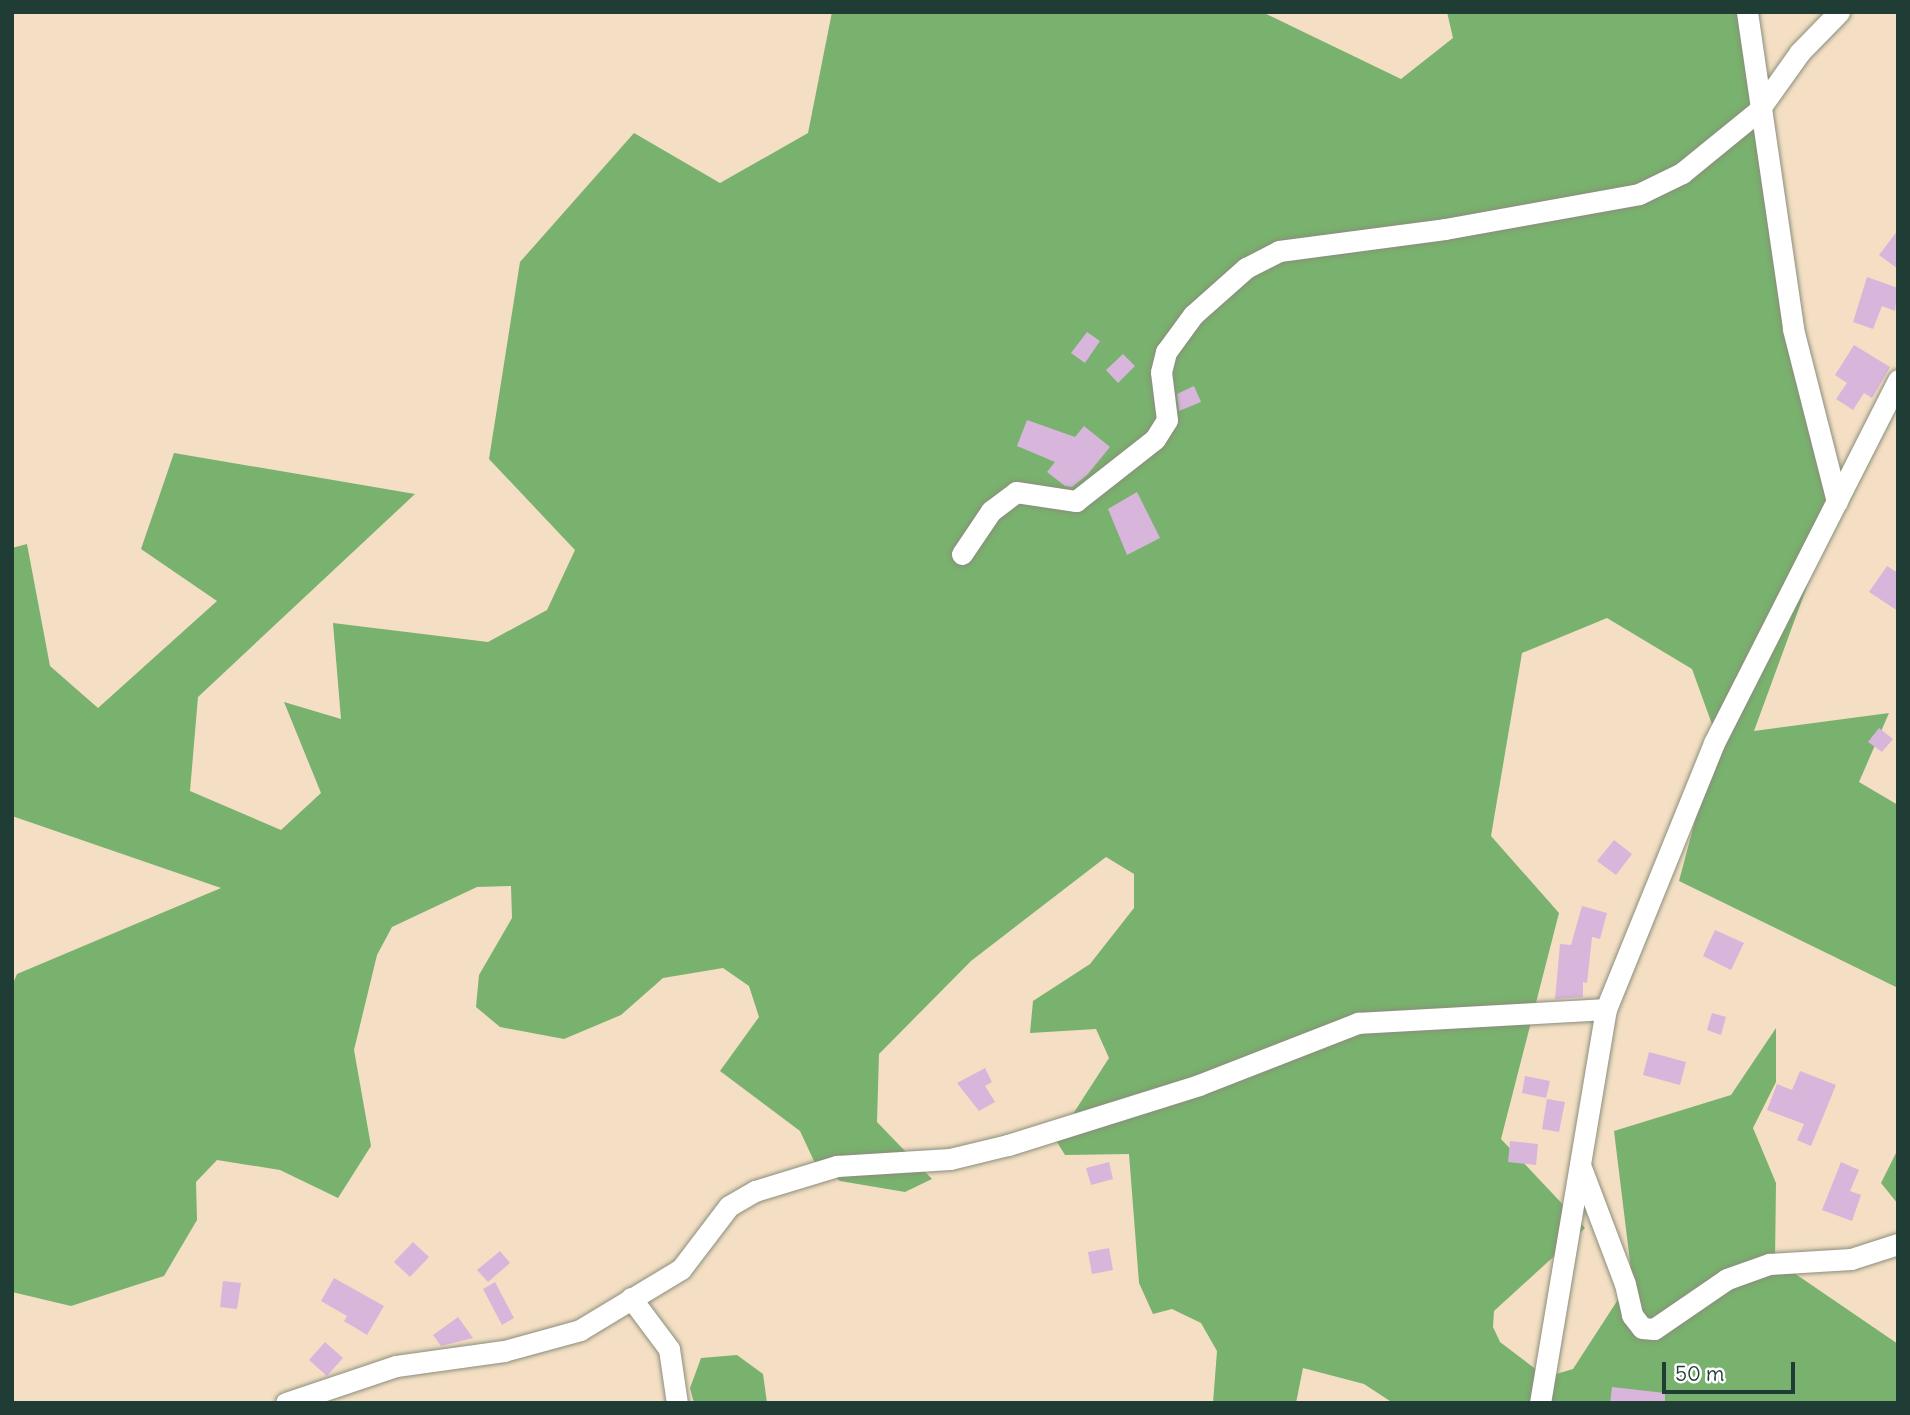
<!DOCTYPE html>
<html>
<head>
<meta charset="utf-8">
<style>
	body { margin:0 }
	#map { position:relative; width:1910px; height:1415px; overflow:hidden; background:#f4dfc4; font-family:Delius,sans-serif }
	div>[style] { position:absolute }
	.forest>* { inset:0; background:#79b16e }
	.building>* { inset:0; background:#d8b5db }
	.roads { filter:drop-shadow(0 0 2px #8a8e7c) drop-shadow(0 0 2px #8a8e7c) }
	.minor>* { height:21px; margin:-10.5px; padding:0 10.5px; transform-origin:10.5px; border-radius:10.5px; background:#fff }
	span { translate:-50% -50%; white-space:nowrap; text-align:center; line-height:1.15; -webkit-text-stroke:5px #fff; paint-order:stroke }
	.frame { position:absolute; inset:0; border:14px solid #1f3d34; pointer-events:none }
	.scale { position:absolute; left:1662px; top:1362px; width:133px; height:32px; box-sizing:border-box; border:4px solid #1f3d34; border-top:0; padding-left:9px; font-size:21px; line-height:24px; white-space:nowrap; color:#1f3d34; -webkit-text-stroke:5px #fff; paint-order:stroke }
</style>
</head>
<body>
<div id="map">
	<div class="forest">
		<i style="clip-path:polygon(832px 12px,1262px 12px,1401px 79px,1453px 38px,1447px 12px,1754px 12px,1796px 324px,1840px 496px,1754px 731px,1889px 713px,1859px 782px,1898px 805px,1898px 988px,1679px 881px,1717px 738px,1692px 669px,1607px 618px,1522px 653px,1491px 836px,1559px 913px,1501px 1139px,1585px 1228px,1494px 1311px,1493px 1327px,1500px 1342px,1546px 1377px,1573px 1369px,1632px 1278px,1614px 1131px,1731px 1095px,1776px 1028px,1776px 1082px,1753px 1128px,1776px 1183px,1775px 1260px,1898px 1344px,1898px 1403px,1393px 1403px,1364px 1384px,1303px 1368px,1296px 1403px,1213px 1403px,1217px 1351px,1201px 1323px,1172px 1309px,1153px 1314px,1139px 1283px,1129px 1154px,1065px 1155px,1047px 1126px,1073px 1114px,1109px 1058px,1096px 1029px,1030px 1033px,1033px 1001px,1090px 964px,1134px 908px,1134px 874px,1106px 857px,971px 961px,879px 1054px,877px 1122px,932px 1179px,905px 1192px,840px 1181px,814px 1161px,800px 1131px,720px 1071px,759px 1017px,749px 986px,723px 968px,663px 978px,621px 1015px,564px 1039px,500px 1027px,476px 1007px,479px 975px,512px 918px,511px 886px,477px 887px,392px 927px,377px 955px,354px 1050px,371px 1146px,338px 1198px,280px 1170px,217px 1160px,196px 1182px,197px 1220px,164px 1276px,71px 1306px,12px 1292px,12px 986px,17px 974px,221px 888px,12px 816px,12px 548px,27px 544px,50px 666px,98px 708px,217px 601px,141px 549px,174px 453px,415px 494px,198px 697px,190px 791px,281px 830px,321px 793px,284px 702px,341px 719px,333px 623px,488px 642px,547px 610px,575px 550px,489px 459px,520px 262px,634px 133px,720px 183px,808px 133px)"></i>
		<i style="clip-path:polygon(1898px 1149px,1898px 1204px,1881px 1183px)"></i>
		<i style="clip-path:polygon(737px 1355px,763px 1374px,767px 1403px,694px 1403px,690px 1388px,701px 1358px)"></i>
	</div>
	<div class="building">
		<i style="clip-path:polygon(1898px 230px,1898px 269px,1879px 255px)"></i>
		<i style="clip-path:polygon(1867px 277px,1898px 288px,1895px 311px,1882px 306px,1873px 329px,1853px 322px)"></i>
		<i style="clip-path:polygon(1087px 332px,1100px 341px,1085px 363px,1071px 353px)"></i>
		<i style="clip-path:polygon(1854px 345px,1890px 367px,1872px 398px,1864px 393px,1853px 410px,1836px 399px,1847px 383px,1835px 375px)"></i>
		<i style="clip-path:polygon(1123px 354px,1135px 366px,1118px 383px,1106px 370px)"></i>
		<i style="clip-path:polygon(1194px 386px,1201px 402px,1179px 411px,1177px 394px)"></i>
		<i style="clip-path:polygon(1027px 420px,1075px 437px,1084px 426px,1110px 447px,1087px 475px,1072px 487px,1065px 486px,1047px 472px,1055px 462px,1017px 446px)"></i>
		<i style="clip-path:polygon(1137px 492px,1160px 538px,1127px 555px,1108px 509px)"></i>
		<i style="clip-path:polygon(1887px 566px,1898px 573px,1898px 611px,1869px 592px)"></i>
		<i style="clip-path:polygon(1879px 728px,1893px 739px,1882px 752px,1868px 742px)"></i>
		<i style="clip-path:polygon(1614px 840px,1632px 854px,1616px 875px,1597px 861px)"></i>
		<i style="clip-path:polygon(1582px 906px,1607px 913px,1600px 939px,1592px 937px,1587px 983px,1583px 982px,1583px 997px,1555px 999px,1560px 944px,1571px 945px)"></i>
		<i style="clip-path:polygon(1715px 930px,1744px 943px,1731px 970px,1703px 956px)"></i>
		<i style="clip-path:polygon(1712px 1013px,1726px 1017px,1721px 1035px,1707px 1030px)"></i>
		<i style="clip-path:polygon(1649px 1052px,1686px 1062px,1680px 1085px,1643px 1075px)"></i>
		<i style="clip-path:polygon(985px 1068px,992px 1082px,985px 1086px,995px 1102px,979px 1111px,957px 1083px)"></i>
		<i style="clip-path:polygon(1800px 1071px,1836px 1085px,1811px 1146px,1797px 1140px,1804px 1124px,1767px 1110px,1777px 1084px,1792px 1090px)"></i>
		<i style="clip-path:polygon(1525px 1076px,1550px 1081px,1546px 1098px,1522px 1093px)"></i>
		<i style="clip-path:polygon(1547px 1099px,1565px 1102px,1559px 1132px,1542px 1129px)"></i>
		<i style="clip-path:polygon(1510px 1141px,1538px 1144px,1536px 1165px,1508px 1162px)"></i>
		<i style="clip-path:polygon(1109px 1162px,1113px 1179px,1091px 1185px,1086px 1168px)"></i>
		<i style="clip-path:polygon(1841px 1162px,1859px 1170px,1850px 1191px,1861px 1195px,1852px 1221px,1822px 1210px)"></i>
		<i style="clip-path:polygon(413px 1242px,429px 1257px,410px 1277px,394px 1262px)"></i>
		<i style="clip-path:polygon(1109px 1248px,1113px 1270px,1092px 1274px,1088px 1252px)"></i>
		<i style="clip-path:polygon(500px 1251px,510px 1263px,488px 1282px,477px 1270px)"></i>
		<i style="clip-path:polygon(334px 1278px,384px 1306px,367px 1335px,344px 1321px,347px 1316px,321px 1301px)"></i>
		<i style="clip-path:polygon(223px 1281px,241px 1283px,237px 1309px,220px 1307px)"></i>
		<i style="clip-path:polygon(495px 1282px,514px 1318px,502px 1325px,483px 1289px)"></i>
		<i style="clip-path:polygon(458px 1317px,473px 1338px,441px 1346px,433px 1335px)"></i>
		<i style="clip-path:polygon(325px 1342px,343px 1358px,327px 1376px,309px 1360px)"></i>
		<i style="clip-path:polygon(1612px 1387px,1665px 1393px,1665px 1403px,1610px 1403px)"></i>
	</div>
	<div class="roads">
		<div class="minor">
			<i style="left:1747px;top:12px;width:320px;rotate:81.7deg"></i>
			<i style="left:1793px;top:329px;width:178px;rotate:75.7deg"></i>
			<i style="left:962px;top:554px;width:52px;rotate:-56deg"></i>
			<i style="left:991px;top:511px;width:31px;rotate:-37deg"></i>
			<i style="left:1016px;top:492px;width:61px;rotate:8.5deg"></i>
			<i style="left:1076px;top:501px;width:100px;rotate:-38.1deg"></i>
			<i style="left:1155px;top:439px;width:22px;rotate:-58deg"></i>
			<i style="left:1167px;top:420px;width:48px;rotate:-97.1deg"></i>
			<i style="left:1161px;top:372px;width:21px;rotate:-76deg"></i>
			<i style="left:1166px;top:352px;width:46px;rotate:-53.9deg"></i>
			<i style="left:1193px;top:315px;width:71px;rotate:-41.6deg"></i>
			<i style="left:1246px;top:268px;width:37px;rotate:-27deg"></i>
			<i style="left:1279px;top:251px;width:167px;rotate:-7.5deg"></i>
			<i style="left:1445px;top:229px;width:197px;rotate:-10.2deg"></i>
			<i style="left:1639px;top:194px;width:48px;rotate:-26deg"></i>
			<i style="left:1682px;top:173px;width:98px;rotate:-39.2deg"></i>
			<i style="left:1758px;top:111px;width:72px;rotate:-54.6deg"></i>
			<i style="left:1800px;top:52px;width:56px;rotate:-45.7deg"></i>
			<i style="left:1580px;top:1165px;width:127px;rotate:69.3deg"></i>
			<i style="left:1625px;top:1284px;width:32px;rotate:77deg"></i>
			<i style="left:1632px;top:1315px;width:16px;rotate:52deg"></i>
			<i style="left:1642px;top:1328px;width:12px;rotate:5deg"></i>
			<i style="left:1654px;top:1329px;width:88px;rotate:-34.4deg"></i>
			<i style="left:1727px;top:1279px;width:45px;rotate:-19.7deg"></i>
			<i style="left:1769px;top:1264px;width:82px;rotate:-3.5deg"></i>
			<i style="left:1851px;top:1259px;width:49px;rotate:-17.7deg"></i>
			<i style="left:631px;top:1298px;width:64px;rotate:53.3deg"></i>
			<i style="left:669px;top:1349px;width:55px;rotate:81.6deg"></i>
			<i style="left:286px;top:1403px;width:116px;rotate:-18.6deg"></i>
			<i style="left:396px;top:1366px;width:109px;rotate:-7.9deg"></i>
			<i style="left:504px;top:1351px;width:79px;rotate:-15.4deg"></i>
			<i style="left:580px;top:1330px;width:118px;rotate:-31.1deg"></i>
			<i style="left:681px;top:1269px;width:79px;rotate:-52.7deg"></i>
			<i style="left:729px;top:1206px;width:30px;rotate:-30deg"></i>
			<i style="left:755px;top:1191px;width:86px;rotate:-17deg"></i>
			<i style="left:837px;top:1166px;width:113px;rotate:-3.5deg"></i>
			<i style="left:950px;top:1159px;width:60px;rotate:-13.6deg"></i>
			<i style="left:1008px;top:1145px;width:200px;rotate:-17.4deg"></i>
			<i style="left:1199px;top:1085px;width:171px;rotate:-21.3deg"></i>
			<i style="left:1358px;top:1023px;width:248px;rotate:-3.2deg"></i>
			<i style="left:1540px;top:1403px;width:399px;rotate:-80.5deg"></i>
			<i style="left:1606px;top:1009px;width:287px;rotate:-67.9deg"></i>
			<i style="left:1714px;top:743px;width:407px;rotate:-63.1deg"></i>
		</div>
	</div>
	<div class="frame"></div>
	<div class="scale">50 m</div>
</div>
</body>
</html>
